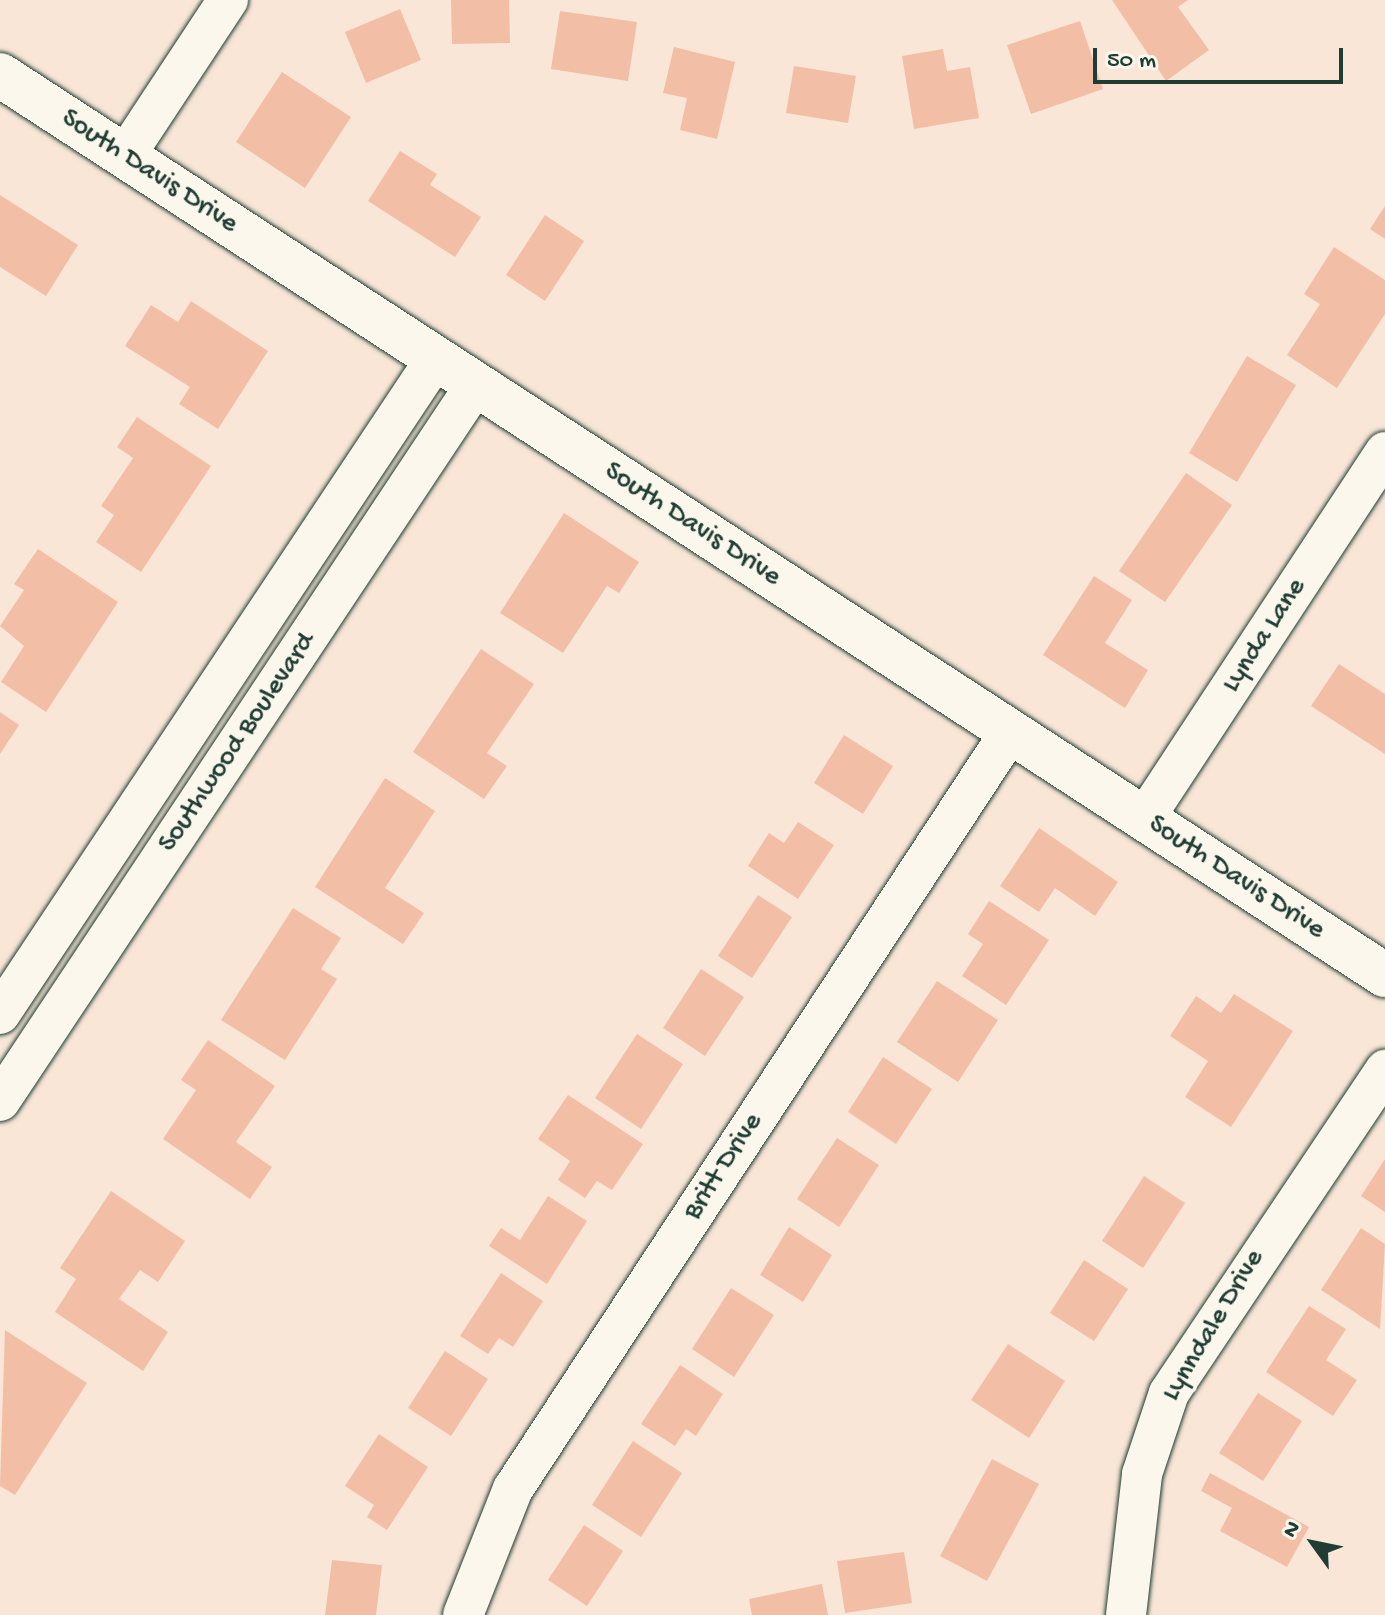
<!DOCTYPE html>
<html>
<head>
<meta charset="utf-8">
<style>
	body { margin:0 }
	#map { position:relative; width:1385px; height:1615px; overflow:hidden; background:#f9e6d7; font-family:"Gochi Hand",sans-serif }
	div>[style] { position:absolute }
	.building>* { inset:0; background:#f3bea6 }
	.roads { filter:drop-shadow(0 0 2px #1f3d34) drop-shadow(0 0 2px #1f3d34) }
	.minor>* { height:40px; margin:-20px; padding:0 20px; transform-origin:20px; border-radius:20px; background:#fbf7ec }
	.tertiary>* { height:44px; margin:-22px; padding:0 22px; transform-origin:22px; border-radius:22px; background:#fbf7ec }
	span { translate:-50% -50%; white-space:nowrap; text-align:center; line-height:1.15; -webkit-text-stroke:7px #fbf7ec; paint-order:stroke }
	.street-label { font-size:28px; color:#1f3d34 }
	.north { position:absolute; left:1273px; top:1503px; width:80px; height:80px; -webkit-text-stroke:6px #fbf7ec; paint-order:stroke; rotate:303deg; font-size:22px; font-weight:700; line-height:32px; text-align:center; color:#1f3d34 }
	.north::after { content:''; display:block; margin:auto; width:28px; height:36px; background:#1f3d34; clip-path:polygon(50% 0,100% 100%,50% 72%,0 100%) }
	.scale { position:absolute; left:1093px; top:48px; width:250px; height:36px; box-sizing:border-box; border:4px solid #1f3d34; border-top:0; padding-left:10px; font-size:24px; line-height:28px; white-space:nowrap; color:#1f3d34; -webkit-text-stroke:6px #fbf7ec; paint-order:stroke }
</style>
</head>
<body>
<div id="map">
	<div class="building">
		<i style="clip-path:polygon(451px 0,509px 0,510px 43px,452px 44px)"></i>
		<i style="clip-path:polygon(1112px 0,1188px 0,1178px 7px,1209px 50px,1166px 81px)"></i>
		<i style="clip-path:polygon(400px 9px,421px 60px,366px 83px,345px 32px)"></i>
		<i style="clip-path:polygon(560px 11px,637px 22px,628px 81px,551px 69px)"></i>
		<i style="clip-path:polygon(1080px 21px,1103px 89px,1031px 114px,1007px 45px)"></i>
		<i style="clip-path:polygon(674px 47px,735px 62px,717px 139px,680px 130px,687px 98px,663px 93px)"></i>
		<i style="clip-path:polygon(943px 49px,947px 71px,970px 67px,979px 118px,914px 129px,902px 56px)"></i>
		<i style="clip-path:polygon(794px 66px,856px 76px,848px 123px,786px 113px)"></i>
		<i style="clip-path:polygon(282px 72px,351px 117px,305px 188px,236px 142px)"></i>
		<i style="clip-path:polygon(400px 151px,437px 174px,430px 185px,481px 217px,455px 257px,368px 201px)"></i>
		<i style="clip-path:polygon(0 195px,78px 245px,46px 296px,0 267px)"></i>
		<i style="clip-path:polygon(1385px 206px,1385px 239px,1370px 229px)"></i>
		<i style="clip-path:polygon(545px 215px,584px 241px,545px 301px,506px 275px)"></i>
		<i style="clip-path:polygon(1334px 247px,1385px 280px,1385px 314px,1337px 388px,1287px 355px,1320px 304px,1304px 294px)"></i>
		<i style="clip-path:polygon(191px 301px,268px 351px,218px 429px,179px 404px,190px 387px,125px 346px,151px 305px,178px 322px)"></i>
		<i style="clip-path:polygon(1247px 356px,1296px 385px,1237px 482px,1189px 453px)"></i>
		<i style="clip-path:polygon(137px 417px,211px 466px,141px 572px,96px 542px,114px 515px,101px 506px,133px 458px,117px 447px)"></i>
		<i style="clip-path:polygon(1186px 473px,1232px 505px,1165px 602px,1119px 571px)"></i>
		<i style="clip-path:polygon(564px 513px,639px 562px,619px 593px,607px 586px,563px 653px,500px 613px)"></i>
		<i style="clip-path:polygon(38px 549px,118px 602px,46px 712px,1px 682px,24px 646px,0 626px,24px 590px,14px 584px)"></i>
		<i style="clip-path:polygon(1094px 576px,1132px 600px,1105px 643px,1148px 670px,1125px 708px,1043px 655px)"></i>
		<i style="clip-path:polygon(481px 649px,534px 684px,487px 753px,507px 766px,484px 799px,413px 752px)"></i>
		<i style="clip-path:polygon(1339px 664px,1385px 694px,1385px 754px,1311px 706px)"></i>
		<i style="clip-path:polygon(0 712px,19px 725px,0 754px)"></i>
		<i style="clip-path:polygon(844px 735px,893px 766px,863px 814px,814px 783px)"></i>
		<i style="clip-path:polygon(385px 778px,435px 811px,385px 888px,424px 913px,403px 944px,315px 887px)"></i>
		<i style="clip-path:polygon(798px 822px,834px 845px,798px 899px,748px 866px,769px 833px,784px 843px)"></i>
		<i style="clip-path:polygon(1039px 828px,1118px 882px,1095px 916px,1055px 888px,1039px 912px,1000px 886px)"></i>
		<i style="clip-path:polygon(758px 895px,792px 917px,752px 978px,718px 956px)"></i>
		<i style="clip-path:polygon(989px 901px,1049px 940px,1006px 1005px,962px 976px,983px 944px,968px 934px)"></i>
		<i style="clip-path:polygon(293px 908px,341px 938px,321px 969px,337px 979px,285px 1060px,221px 1020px)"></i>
		<i style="clip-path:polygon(701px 969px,744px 997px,705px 1056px,663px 1028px)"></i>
		<i style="clip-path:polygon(937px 981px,998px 1020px,958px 1082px,897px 1042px)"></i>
		<i style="clip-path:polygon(1234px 994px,1293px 1031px,1231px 1127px,1185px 1097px,1208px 1061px,1170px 1036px,1196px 996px,1221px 1013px)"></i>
		<i style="clip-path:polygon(637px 1034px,683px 1064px,641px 1129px,595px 1098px)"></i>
		<i style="clip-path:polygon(208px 1040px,275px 1086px,236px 1142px,272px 1167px,250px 1199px,163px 1139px,196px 1090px,181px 1080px)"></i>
		<i style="clip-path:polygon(883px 1057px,932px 1089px,896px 1144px,848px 1112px)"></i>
		<i style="clip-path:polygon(568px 1095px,643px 1144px,612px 1190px,597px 1181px,585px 1198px,558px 1180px,570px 1161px,538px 1139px)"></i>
		<i style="clip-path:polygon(837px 1138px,879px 1165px,839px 1227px,797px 1199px)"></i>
		<i style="clip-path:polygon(1385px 1159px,1385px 1212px,1361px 1196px)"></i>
		<i style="clip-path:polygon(1144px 1176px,1185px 1203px,1143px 1268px,1102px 1241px)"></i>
		<i style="clip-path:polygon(111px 1191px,185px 1241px,158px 1282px,140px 1270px,119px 1299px,168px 1332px,143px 1371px,55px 1312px,76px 1279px,60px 1268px)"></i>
		<i style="clip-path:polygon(548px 1196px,587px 1221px,547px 1284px,489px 1246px,501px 1228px,520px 1240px)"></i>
		<i style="clip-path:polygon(789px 1227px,832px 1255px,803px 1302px,760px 1275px)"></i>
		<i style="clip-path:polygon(1361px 1228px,1385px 1244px,1380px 1329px,1321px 1290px)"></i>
		<i style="clip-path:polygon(1084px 1260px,1128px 1289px,1094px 1341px,1050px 1313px)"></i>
		<i style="clip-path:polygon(501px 1273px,543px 1301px,513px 1347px,499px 1338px,488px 1354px,460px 1336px)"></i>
		<i style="clip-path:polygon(731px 1288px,774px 1315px,734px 1377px,692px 1349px)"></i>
		<i style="clip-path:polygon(1309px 1306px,1346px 1329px,1326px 1360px,1357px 1380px,1333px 1416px,1266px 1372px)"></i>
		<i style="clip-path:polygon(5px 1330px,87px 1383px,15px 1495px,0 1486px)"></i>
		<i style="clip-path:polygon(1008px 1344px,1065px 1381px,1029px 1438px,971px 1400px)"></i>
		<i style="clip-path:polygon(445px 1351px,488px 1379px,451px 1436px,408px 1408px)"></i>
		<i style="clip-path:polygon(680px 1365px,723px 1394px,696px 1436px,686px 1429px,675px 1446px,641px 1424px)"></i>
		<i style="clip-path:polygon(1258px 1393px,1302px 1421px,1263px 1481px,1219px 1453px)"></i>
		<i style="clip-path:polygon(379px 1434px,428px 1467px,387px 1530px,367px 1517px,374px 1505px,345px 1486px)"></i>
		<i style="clip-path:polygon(633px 1441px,682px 1473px,641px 1537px,592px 1505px)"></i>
		<i style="clip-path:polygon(992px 1459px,1039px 1484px,987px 1581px,940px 1556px)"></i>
		<i style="clip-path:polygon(1210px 1473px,1309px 1527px,1287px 1567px,1220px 1531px,1232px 1508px,1201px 1491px)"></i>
		<i style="clip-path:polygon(584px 1525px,623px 1551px,587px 1606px,548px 1580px)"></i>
		<i style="clip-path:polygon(904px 1552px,912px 1603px,845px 1613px,837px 1561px)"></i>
		<i style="clip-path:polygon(332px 1560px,382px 1565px,376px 1615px,325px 1615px)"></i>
		<i style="clip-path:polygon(822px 1584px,828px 1615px,752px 1615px,749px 1599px)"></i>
	</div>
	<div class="roads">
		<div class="minor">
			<i style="left:125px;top:156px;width:187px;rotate:-56.6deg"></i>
			<i style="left:1144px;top:819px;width:439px;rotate:-56.7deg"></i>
			<i style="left:0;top:1014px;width:788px;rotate:-56.39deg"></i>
			<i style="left:0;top:1101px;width:861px;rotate:-56.42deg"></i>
			<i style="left:463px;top:1615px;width:136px;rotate:-68.4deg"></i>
			<i style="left:513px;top:1489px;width:906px;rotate:-56.71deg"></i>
			<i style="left:1126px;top:1615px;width:142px;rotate:-83.5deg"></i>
			<i style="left:1142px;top:1474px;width:85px;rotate:-71.6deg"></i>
			<i style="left:1169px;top:1393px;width:389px;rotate:-56.2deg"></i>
		</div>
		<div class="tertiary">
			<i style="left:0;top:75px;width:1652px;rotate:33.02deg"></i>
		</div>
	</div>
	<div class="street-label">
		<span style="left:149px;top:172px;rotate:33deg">South Davis Drive</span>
		<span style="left:692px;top:525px;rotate:33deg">South Davis Drive</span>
		<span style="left:1265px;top:636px;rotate:-57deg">Lynda Lane</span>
		<span style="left:238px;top:743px;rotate:-56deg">Southwood Boulevard</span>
		<span style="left:1236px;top:878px;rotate:33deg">South Davis Drive</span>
		<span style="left:724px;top:1167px;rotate:-57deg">Britt Drive</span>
		<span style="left:1214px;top:1326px;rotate:-59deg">Lynndale Drive</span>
	</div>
	<div class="north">N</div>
	<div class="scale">50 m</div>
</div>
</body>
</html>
